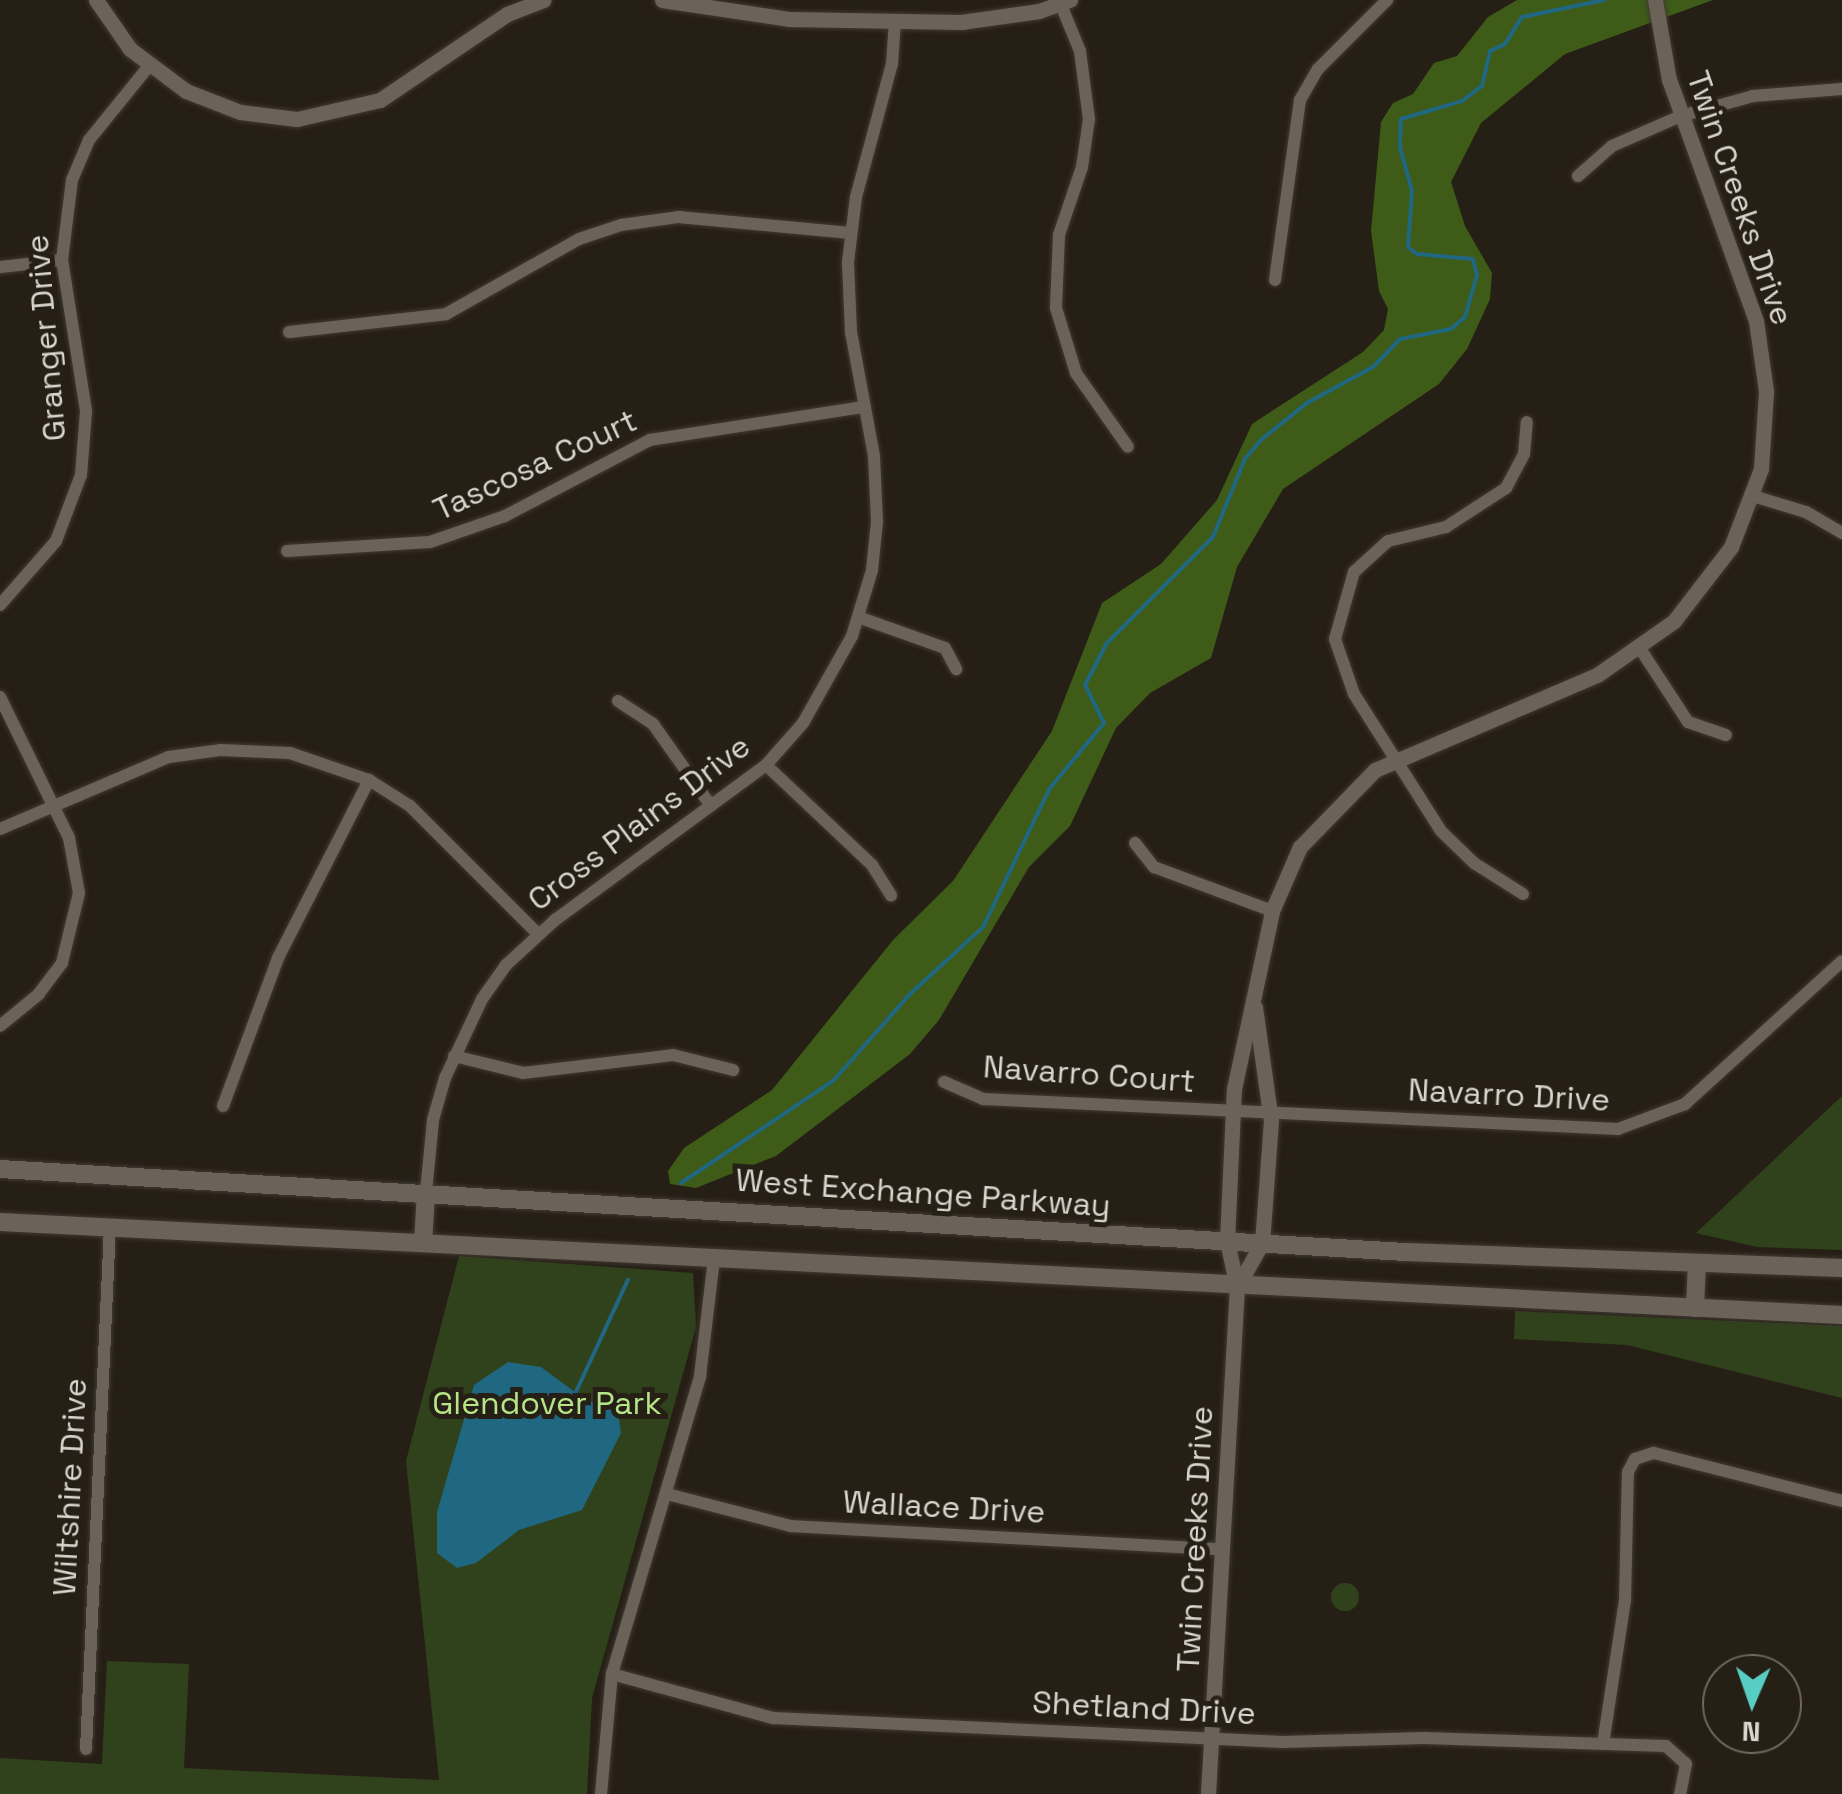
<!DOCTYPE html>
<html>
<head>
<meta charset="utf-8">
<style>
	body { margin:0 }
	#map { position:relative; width:1842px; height:1794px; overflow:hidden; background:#261f15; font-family:"Space Grotesk",sans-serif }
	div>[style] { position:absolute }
	.green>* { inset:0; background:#30421c }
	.round { border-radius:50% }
	.forest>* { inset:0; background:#3e5b18 }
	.water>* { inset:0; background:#206781 }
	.stream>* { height:4px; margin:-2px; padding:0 2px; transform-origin:2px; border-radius:2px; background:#206781 }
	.roads { filter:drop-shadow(0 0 2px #403a34) drop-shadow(0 0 2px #403a34) }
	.minor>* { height:12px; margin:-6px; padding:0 6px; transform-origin:6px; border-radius:6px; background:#6c6358 }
	.tertiary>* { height:15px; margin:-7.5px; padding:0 7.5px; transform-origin:7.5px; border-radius:7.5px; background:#6c6358 }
	.secondary>* { height:18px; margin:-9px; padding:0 9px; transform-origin:9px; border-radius:9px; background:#6c6358 }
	span { translate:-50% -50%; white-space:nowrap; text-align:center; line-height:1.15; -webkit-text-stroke:10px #261f15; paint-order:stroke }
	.street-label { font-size:32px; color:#dad5ce }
	.park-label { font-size:32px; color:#b6e488 }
	.north { position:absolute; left:1702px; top:1654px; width:100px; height:100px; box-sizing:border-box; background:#261f15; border:2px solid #6e685f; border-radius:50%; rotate:182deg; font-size:28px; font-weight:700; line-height:40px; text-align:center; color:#dad5ce }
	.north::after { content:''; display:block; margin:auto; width:35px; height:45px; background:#56cec3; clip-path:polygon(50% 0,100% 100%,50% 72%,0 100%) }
</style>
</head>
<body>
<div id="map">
	<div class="green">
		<i style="clip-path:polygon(1842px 1096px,1842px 1250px,1757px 1247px,1696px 1233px)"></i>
		<i style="clip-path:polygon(459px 1256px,693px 1273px,696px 1327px,592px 1698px,587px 1794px,0 1794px,0 1758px,102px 1764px,107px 1661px,189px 1664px,184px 1768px,439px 1780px,406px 1461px)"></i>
		<i style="clip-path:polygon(1515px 1311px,1842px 1326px,1842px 1398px,1627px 1345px,1514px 1339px)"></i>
		<i class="round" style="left:1331px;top:1583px;width:28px;height:28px"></i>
	</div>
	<div class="forest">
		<i style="clip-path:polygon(1517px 0,1713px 0,1565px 54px,1481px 123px,1451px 182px,1465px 226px,1492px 273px,1490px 299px,1467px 349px,1439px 384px,1283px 489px,1237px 567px,1211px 658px,1150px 693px,1116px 728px,1070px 826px,1029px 867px,939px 1020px,910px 1054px,776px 1156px,696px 1188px,670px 1184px,668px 1171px,684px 1148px,772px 1090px,893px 940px,953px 881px,1052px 731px,1102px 603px,1161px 564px,1217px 500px,1252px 424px,1363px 352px,1384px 330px,1388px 309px,1379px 291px,1371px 231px,1381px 122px,1393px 103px,1413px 94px,1434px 63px,1457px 56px,1488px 17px)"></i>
	</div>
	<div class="water">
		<i style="clip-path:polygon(508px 1362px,541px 1367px,587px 1401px,617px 1405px,621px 1433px,582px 1510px,519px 1530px,476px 1563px,457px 1568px,437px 1553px,437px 1512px,474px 1385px)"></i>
	</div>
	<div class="stream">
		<i style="left:681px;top:1183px;width:183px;rotate:-33.9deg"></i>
		<i style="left:833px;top:1081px;width:116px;rotate:-48.5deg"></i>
		<i style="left:910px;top:994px;width:99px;rotate:-42.5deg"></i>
		<i style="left:983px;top:927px;width:154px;rotate:-64.3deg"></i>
		<i style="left:1050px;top:788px;width:85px;rotate:-50.3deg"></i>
		<i style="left:1104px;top:723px;width:42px;rotate:-116.6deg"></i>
		<i style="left:1085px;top:685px;width:47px;rotate:-62.4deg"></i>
		<i style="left:1107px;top:643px;width:150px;rotate:-45deg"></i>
		<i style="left:1213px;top:537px;width:84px;rotate:-67.7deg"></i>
		<i style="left:1245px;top:459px;width:26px;rotate:-50deg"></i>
		<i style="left:1262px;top:439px;width:58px;rotate:-38.7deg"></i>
		<i style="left:1307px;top:403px;width:75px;rotate:-28.6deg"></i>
		<i style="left:1373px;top:367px;width:39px;rotate:-46deg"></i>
		<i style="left:1400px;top:339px;width:52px;rotate:-11.1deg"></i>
		<i style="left:1451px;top:329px;width:18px;rotate:-41deg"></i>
		<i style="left:1465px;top:317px;width:44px;rotate:-74.1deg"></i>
		<i style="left:1477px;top:275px;width:16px;rotate:-104deg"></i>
		<i style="left:1473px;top:259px;width:56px;rotate:-174.9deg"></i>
		<i style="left:1417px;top:254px;width:11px;rotate:-142deg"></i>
		<i style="left:1408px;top:247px;width:56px;rotate:-85.9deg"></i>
		<i style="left:1412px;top:191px;width:46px;rotate:-105.3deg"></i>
		<i style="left:1400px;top:147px;width:28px;rotate:-88deg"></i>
		<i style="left:1401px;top:119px;width:64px;rotate:-16.4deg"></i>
		<i style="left:1462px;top:101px;width:25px;rotate:-37deg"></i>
		<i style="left:1482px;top:86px;width:36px;rotate:-77deg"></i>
		<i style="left:1490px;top:51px;width:17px;rotate:-25deg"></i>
		<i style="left:1505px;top:44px;width:32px;rotate:-58deg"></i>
		<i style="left:1522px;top:17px;width:84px;rotate:-11.7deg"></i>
		<i style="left:575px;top:1394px;width:126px;rotate:-65.1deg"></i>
	</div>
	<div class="roads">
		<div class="minor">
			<i style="left:1061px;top:5px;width:50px;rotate:67.6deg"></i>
			<i style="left:1080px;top:51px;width:69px;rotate:82.5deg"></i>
			<i style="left:1089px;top:119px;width:49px;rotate:98.3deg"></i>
			<i style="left:1082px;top:167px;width:72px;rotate:108.7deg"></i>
			<i style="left:1059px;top:235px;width:73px;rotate:92.4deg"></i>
			<i style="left:1056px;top:308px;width:68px;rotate:72.9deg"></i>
			<i style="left:1076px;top:373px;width:90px;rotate:54.9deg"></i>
			<i style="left:1578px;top:176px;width:45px;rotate:-41.4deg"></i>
			<i style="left:1612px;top:146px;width:75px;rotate:-23.5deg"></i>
			<i style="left:1681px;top:116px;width:75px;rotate:-15.5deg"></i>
			<i style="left:1753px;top:96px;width:89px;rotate:-4.5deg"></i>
			<i style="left:0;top:267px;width:62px;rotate:-6.4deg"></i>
			<i style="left:1275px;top:280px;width:182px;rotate:-82.1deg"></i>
			<i style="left:1300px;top:100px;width:36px;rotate:-60deg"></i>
			<i style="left:1318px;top:69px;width:98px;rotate:-45deg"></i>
			<i style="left:289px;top:332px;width:158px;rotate:-6.5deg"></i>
			<i style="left:446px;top:314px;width:153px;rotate:-29.4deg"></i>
			<i style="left:579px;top:239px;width:44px;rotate:-18.4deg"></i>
			<i style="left:621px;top:225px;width:59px;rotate:-7.9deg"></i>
			<i style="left:679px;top:217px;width:172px;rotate:5.3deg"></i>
			<i style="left:1753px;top:496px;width:55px;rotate:16.8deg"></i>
			<i style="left:1806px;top:512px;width:42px;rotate:30.3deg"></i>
			<i style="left:287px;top:551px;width:143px;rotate:-3.6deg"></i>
			<i style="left:430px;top:542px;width:79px;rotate:-19.1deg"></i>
			<i style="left:505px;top:516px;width:164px;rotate:-27.7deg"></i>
			<i style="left:650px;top:440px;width:217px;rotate:-8.8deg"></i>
			<i style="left:0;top:605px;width:85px;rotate:-48.8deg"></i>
			<i style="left:56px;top:541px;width:71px;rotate:-69.3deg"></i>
			<i style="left:81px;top:475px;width:64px;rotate:-85.5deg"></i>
			<i style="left:86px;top:411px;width:153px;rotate:-99deg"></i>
			<i style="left:62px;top:260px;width:81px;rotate:-82.9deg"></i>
			<i style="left:72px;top:180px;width:43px;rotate:-67deg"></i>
			<i style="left:89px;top:140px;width:95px;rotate:-51deg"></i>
			<i style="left:858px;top:617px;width:92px;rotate:19.6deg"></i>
			<i style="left:945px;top:648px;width:24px;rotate:62deg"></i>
			<i style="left:1641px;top:650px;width:86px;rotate:56.9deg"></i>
			<i style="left:1688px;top:722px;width:40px;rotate:18.9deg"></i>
			<i style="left:0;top:697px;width:157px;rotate:63.9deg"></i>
			<i style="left:69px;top:838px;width:56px;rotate:79.7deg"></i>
			<i style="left:79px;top:893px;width:72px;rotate:103.7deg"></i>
			<i style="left:62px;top:963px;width:39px;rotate:127deg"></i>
			<i style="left:39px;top:994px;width:50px;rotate:140.6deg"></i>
			<i style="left:618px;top:701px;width:42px;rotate:33.3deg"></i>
			<i style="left:653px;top:724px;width:100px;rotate:54.7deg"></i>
			<i style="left:766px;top:765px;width:146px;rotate:43.3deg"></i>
			<i style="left:872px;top:865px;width:36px;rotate:58deg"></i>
			<i style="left:0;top:829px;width:184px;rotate:-23.1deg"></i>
			<i style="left:169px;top:757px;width:51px;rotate:-7.8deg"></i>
			<i style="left:220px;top:750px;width:70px;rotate:2.5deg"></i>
			<i style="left:290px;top:753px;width:83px;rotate:18.9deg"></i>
			<i style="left:369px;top:780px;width:49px;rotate:32.4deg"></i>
			<i style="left:410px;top:806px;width:181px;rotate:45deg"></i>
			<i style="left:1135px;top:843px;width:31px;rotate:52deg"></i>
			<i style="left:1154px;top:867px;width:126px;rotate:20.4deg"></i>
			<i style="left:1523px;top:894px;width:58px;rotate:-147.7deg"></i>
			<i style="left:1474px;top:863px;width:46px;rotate:-135.9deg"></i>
			<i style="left:1441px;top:831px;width:162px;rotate:-122.4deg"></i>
			<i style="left:1354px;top:694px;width:58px;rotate:-109.1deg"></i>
			<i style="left:1335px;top:639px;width:70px;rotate:-74.2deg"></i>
			<i style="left:1354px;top:572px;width:46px;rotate:-42.4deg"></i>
			<i style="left:1388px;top:541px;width:60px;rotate:-13.6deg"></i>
			<i style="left:1446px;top:527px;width:72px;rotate:-33deg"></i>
			<i style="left:1506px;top:488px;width:38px;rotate:-62deg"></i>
			<i style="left:1524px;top:454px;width:32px;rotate:-85deg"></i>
			<i style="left:454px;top:1056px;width:71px;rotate:13.8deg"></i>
			<i style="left:523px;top:1073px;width:151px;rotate:-6.8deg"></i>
			<i style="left:673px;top:1055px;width:62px;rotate:14deg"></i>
			<i style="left:944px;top:1082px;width:43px;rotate:23.6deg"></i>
			<i style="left:983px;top:1099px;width:636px;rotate:2.7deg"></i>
			<i style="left:1618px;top:1129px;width:72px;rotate:-20.5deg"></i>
			<i style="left:1685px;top:1104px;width:212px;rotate:-42.3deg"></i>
			<i style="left:223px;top:1106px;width:158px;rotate:-69.6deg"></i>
			<i style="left:278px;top:958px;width:200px;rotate:-62.9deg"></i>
			<i style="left:426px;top:1192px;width:72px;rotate:-84.4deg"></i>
			<i style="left:433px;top:1120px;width:44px;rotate:-74.1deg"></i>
			<i style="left:445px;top:1078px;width:87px;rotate:-64.9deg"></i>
			<i style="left:482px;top:999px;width:42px;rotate:-54.8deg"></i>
			<i style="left:506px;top:965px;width:67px;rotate:-42.6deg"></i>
			<i style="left:555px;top:920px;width:262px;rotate:-36.3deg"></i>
			<i style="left:766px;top:765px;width:56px;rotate:-48.6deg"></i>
			<i style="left:803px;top:723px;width:100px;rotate:-60.6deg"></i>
			<i style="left:852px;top:636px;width:69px;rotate:-73.1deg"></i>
			<i style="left:872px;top:570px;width:48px;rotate:-84.1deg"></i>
			<i style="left:877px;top:522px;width:66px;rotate:-92.6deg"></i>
			<i style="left:874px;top:456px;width:126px;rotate:-100.5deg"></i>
			<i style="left:851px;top:332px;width:70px;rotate:-92.5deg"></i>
			<i style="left:848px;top:262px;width:65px;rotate:-83deg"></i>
			<i style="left:856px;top:197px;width:138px;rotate:-74.9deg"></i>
			<i style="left:892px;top:64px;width:43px;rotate:-86deg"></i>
			<i style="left:667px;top:1494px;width:128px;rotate:14.5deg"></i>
			<i style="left:791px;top:1526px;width:432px;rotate:3.1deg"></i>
			<i style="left:612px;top:1674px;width:167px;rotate:15.3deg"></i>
			<i style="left:773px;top:1718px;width:510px;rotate:2.7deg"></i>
			<i style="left:1282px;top:1742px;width:142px;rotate:-1.6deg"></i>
			<i style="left:1424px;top:1738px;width:242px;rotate:1.9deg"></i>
			<i style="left:1666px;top:1746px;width:27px;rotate:42deg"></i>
			<i style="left:1686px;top:1764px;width:31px;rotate:101deg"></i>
			<i style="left:1603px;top:1744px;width:145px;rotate:-81.3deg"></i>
			<i style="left:1625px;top:1601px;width:129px;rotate:-88.7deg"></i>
			<i style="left:1628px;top:1472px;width:15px;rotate:-62deg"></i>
			<i style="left:1635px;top:1459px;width:20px;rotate:-18deg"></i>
			<i style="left:1654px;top:1453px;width:194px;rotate:14.3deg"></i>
			<i style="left:86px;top:1749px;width:523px;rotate:-87.37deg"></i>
			<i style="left:601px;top:1794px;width:121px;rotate:-84.8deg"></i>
			<i style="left:612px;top:1674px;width:311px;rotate:-73.5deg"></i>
			<i style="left:700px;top:1376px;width:119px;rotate:-83.2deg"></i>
		</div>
		<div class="tertiary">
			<i style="left:96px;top:0;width:60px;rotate:55.2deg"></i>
			<i style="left:130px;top:49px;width:70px;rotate:36.9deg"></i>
			<i style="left:186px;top:91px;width:58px;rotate:21.3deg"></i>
			<i style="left:240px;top:112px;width:57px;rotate:7deg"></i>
			<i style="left:297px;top:119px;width:85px;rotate:-12.9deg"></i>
			<i style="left:380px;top:100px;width:153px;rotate:-34.1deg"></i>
			<i style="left:507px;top:14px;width:39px;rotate:-21deg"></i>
			<i style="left:662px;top:0;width:128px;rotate:8.5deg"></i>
			<i style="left:789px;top:19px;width:172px;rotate:1deg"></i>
			<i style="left:961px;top:22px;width:79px;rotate:-8deg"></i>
			<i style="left:1039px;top:11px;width:33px;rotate:-20deg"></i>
			<i style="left:1237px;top:1287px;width:51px;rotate:-60.4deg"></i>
			<i style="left:1262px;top:1243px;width:122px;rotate:-85.8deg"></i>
			<i style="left:1271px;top:1121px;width:115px;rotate:-98deg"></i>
			<i style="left:1208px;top:1794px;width:508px;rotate:-86.73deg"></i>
			<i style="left:1237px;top:1287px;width:47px;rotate:-102.3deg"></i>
			<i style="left:1227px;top:1241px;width:152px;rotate:-87.4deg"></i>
			<i style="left:1234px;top:1089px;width:182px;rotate:-77.9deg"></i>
			<i style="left:1272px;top:911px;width:70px;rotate:-66.4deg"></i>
			<i style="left:1300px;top:847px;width:107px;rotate:-45.8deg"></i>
			<i style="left:1375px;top:770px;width:241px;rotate:-23.2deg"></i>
			<i style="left:1597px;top:675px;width:94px;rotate:-35deg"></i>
			<i style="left:1674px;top:621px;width:93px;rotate:-52.4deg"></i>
			<i style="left:1731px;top:547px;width:84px;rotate:-69deg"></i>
			<i style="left:1761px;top:469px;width:78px;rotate:-86.3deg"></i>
			<i style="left:1766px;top:391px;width:71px;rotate:-98.1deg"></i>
			<i style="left:1756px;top:321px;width:256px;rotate:-109.8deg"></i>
			<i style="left:1669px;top:80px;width:81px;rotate:-99.9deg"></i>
		</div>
		<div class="secondary">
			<i style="left:0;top:1169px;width:1408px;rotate:3.38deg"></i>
			<i style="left:1406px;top:1252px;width:436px;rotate:2.1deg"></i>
			<i style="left:0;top:1222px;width:1844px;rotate:2.89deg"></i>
			<i style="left:423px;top:1243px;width:51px;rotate:-86.6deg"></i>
			<i style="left:1695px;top:1308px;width:45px;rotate:-87.5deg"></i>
		</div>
	</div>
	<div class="street-label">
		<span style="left:1740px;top:198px;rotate:71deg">Twin Creeks Drive</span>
		<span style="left:46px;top:338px;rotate:-95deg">Granger Drive</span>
		<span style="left:535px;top:465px;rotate:-25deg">Tascosa Court</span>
		<span style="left:639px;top:823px;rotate:-37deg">Cross Plains Drive</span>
		<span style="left:1089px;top:1074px;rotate:4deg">Navarro Court</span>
		<span style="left:1509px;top:1095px;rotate:3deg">Navarro Drive</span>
		<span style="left:923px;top:1193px;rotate:4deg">West Exchange Parkway</span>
		<span style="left:70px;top:1487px;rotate:-87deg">Wiltshire Drive</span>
		<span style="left:944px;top:1507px;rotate:3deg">Wallace Drive</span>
		<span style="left:1195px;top:1539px;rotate:-87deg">Twin Creeks Drive</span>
		<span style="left:1144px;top:1708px;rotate:3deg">Shetland Drive</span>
	</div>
	<div class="park-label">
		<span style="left:547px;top:1403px">Glendover Park</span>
	</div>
	<div class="north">N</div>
</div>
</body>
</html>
